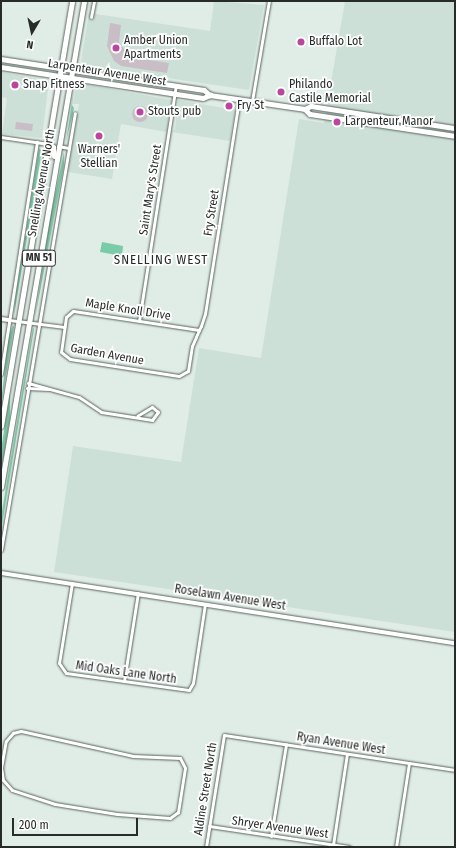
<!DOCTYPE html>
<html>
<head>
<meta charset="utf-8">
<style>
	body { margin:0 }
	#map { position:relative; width:456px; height:848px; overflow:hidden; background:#e0ede6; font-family:"Fira Sans Condensed",sans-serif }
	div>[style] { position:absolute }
	.built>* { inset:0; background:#cce0d7 }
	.green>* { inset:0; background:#7ccba8 }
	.building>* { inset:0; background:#c9bec6 }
	.round { border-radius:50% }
	.roads { filter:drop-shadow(0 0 1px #59645e) drop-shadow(0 0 1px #59645e) }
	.minor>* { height:3px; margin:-1.5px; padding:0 1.5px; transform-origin:1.5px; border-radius:1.5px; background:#fff }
	.tertiary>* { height:4px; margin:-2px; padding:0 2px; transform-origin:2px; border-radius:2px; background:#fff }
	.secondary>* { height:4.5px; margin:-2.25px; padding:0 2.25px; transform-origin:2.25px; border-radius:2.25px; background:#fff }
	.primary>* { height:5px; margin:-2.5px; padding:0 2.5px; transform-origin:2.5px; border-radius:2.5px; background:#fff }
	.dots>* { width:11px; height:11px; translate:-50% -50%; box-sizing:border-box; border:2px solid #fff; border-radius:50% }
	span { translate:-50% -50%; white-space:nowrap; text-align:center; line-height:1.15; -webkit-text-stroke:3.5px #fff; paint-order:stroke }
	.shield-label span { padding:1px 3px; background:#fff; border:1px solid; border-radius:3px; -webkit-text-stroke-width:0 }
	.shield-label { font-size:11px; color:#272c2a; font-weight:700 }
	.poi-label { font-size:12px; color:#272c2a }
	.left { translate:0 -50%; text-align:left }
	.street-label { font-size:12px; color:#272c2a }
	.neighbourhood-label { font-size:13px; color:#272c2a; letter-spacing:1px }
	.frame { position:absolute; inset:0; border:2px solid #272c2a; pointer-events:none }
	.north { position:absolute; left:12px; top:12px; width:40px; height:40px; -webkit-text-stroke:3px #fff; paint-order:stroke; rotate:189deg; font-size:11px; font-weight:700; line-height:16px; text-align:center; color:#272c2a }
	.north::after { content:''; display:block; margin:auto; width:14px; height:18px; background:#272c2a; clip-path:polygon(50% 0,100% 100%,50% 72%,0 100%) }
	.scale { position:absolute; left:12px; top:818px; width:126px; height:18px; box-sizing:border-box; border:2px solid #272c2a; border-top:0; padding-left:5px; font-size:12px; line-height:14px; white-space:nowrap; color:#272c2a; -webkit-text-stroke:3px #fff; paint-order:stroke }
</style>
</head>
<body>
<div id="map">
	<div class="built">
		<i style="clip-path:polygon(214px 1px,264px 5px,249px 90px,85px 66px,81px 61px,89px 13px,210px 31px)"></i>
		<i style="clip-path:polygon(345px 1px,455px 1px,455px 632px,54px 572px,73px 446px,181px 462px,199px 348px,261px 358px,299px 119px,324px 123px)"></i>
		<i style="clip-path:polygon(1px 72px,49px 81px,42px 138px,2px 134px,7px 98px,1px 97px)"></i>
		<i style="clip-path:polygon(83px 84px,171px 100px,167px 132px,121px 124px,112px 179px,68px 172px,79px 104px,73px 104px,75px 90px)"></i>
		<i style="clip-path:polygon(178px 100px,235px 110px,230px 141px,172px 132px,175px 129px)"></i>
	</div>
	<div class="green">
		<i style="clip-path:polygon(74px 89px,72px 105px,74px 108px,66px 142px)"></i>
		<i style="clip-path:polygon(39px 149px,42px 150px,14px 315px,15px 301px)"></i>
		<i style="clip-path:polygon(64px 152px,64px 165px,35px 318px,50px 219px)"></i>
		<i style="clip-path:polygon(102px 242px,123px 246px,122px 256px,100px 252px)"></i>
		<i style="clip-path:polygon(13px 325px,14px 327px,1px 405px,8px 339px)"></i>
		<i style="clip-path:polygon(33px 328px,34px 329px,1px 531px,1px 517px)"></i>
		<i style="clip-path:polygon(10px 393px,10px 418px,1px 473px,1px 450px)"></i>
	</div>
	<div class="building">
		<i style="clip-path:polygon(110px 23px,121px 25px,119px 42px,130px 57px,169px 63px,167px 73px,121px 66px,114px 61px,107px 46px)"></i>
		<i class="round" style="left:132px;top:106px;width:16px;height:16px"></i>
		<i style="clip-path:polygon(16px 122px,33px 124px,32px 131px,15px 129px)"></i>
	</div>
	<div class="roads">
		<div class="minor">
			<i style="left:91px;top:17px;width:16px;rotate:-79deg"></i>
			<i style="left:252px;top:101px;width:101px;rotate:-80.4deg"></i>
			<i style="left:1px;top:137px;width:48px;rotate:8.5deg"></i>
			<i style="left:58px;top:146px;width:11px;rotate:10deg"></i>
			<i style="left:9px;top:320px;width:56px;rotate:7.1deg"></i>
			<i style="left:139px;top:321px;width:238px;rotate:-81.1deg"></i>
			<i style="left:199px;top:330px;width:127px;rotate:-171.4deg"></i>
			<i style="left:73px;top:311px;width:9px;rotate:139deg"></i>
			<i style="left:66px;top:317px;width:35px;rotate:98deg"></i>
			<i style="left:61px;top:352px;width:11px;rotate:38deg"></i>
			<i style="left:70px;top:359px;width:110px;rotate:8.9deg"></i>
			<i style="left:179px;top:376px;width:10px;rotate:-29deg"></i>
			<i style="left:188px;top:371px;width:25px;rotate:-81deg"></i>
			<i style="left:192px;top:346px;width:10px;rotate:-66deg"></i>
			<i style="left:196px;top:337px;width:8px;rotate:-67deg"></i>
			<i style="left:199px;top:330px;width:4px;rotate:-63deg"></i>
			<i style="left:201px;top:326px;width:13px;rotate:-72deg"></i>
			<i style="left:205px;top:314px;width:218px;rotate:-81deg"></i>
			<i style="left:1px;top:374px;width:235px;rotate:-81.2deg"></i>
			<i style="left:28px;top:383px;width:53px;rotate:15.4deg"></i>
			<i style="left:79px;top:397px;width:27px;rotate:34deg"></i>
			<i style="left:101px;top:412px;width:52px;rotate:8.9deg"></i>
			<i style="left:152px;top:420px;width:10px;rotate:-53deg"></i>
			<i style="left:158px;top:412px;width:8px;rotate:-140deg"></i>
			<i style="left:152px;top:407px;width:17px;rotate:149deg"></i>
			<i style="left:27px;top:388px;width:21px;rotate:3deg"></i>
			<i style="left:1px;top:550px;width:443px;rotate:-80.4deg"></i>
			<i style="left:72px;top:583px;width:81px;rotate:99.2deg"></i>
			<i style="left:59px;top:663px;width:12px;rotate:55deg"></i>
			<i style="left:66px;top:673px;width:124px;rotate:7.9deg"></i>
			<i style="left:189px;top:690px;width:8px;rotate:-60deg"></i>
			<i style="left:193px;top:683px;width:80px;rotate:-81.4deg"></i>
			<i style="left:124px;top:681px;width:89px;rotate:-81deg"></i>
			<i style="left:21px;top:731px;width:115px;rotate:12.6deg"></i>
			<i style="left:133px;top:756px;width:47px;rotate:2.4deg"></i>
			<i style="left:180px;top:758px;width:11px;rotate:63deg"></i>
			<i style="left:185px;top:768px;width:45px;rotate:99deg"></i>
			<i style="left:178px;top:812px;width:10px;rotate:143deg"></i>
			<i style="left:170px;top:818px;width:53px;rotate:-175.7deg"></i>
			<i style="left:117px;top:814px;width:63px;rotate:-170.8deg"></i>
			<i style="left:55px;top:804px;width:45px;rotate:-162deg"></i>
			<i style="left:12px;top:790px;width:13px;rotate:-132deg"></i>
			<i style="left:3px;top:780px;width:12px;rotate:-99deg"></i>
			<i style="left:1px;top:768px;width:27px;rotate:-80deg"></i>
			<i style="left:6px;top:741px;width:11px;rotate:-49deg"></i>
			<i style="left:13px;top:733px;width:8px;rotate:-14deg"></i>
			<i style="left:209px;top:826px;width:142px;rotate:8.5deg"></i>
			<i style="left:271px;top:836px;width:93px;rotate:-80.7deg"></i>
			<i style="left:333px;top:845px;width:92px;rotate:-81.3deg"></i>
			<i style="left:206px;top:847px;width:113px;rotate:-80.9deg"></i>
			<i style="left:224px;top:735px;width:234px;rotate:8.6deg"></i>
			<i style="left:396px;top:847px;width:85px;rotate:-81.2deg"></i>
		</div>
		<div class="tertiary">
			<i style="left:1px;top:319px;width:8px;rotate:7deg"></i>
			<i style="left:1px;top:573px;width:459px;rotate:8.8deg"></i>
		</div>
		<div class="secondary">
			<i style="left:1px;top:59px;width:205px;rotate:8.7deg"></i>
			<i style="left:204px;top:90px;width:8px;rotate:40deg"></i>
			<i style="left:210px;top:95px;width:96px;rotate:8.4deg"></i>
			<i style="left:305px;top:109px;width:7px;rotate:-27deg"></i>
			<i style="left:311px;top:106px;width:146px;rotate:8.7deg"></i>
			<i style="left:1px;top:67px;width:204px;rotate:8.7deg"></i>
			<i style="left:203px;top:98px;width:8px;rotate:-23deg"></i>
			<i style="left:305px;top:109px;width:7px;rotate:45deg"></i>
			<i style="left:310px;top:114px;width:147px;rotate:8.6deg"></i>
		</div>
		<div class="primary">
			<i style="left:48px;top:144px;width:6px;rotate:31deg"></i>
			<i style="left:53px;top:147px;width:9px;rotate:84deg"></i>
			<i style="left:1px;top:426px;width:431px;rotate:-80.5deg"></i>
			<i style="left:1px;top:487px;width:493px;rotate:-80.3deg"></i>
		</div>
	</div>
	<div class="dots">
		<i style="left:301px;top:42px;background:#ba469f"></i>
		<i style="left:116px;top:48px;background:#ba469f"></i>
		<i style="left:15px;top:85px;background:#ba469f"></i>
		<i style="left:281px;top:92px;background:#ba469f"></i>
		<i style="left:229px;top:106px;background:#ba469f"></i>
		<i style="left:140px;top:112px;background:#ba469f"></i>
		<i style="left:337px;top:122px;background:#ba469f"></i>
		<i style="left:99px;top:136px;background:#ba469f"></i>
	</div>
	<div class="shield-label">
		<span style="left:39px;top:258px">MN 51</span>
	</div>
	<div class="poi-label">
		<span class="left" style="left:124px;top:48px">Amber Union<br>Apartments</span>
		<span class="left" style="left:309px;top:42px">Buffalo Lot</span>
		<span class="left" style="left:23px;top:85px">Snap Fitness</span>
		<span class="left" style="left:289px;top:92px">Philando<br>Castile Memorial</span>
		<span class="left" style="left:237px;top:106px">Fry St</span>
		<span class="left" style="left:148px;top:112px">Stouts pub</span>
		<span class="left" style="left:345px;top:122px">Larpenteur Manor</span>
		<span style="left:99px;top:157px">Warners'<br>Stellian</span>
	</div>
	<div class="street-label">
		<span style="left:107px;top:73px;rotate:9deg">Larpenteur Avenue West</span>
		<span style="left:42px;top:183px;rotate:-80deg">Snelling Avenue North</span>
		<span style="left:151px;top:190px;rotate:-81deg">Saint Mary's Street</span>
		<span style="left:212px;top:213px;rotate:-81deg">Fry Street</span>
		<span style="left:128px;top:310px;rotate:9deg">Maple Knoll Drive</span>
		<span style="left:107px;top:355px;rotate:10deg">Garden Avenue</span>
		<span style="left:230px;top:598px;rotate:9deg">Roselawn Avenue West</span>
		<span style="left:126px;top:673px;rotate:8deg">Mid Oaks Lane North</span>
		<span style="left:341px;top:744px;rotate:9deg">Ryan Avenue West</span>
		<span style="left:206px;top:789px;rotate:-81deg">Aldine Street North</span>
		<span style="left:280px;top:828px;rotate:8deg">Shryer Avenue West</span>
	</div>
	<div class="neighbourhood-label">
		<span style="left:161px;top:260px">SNELLING WEST</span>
	</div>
	<div class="frame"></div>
	<div class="north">N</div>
	<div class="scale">200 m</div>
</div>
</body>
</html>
